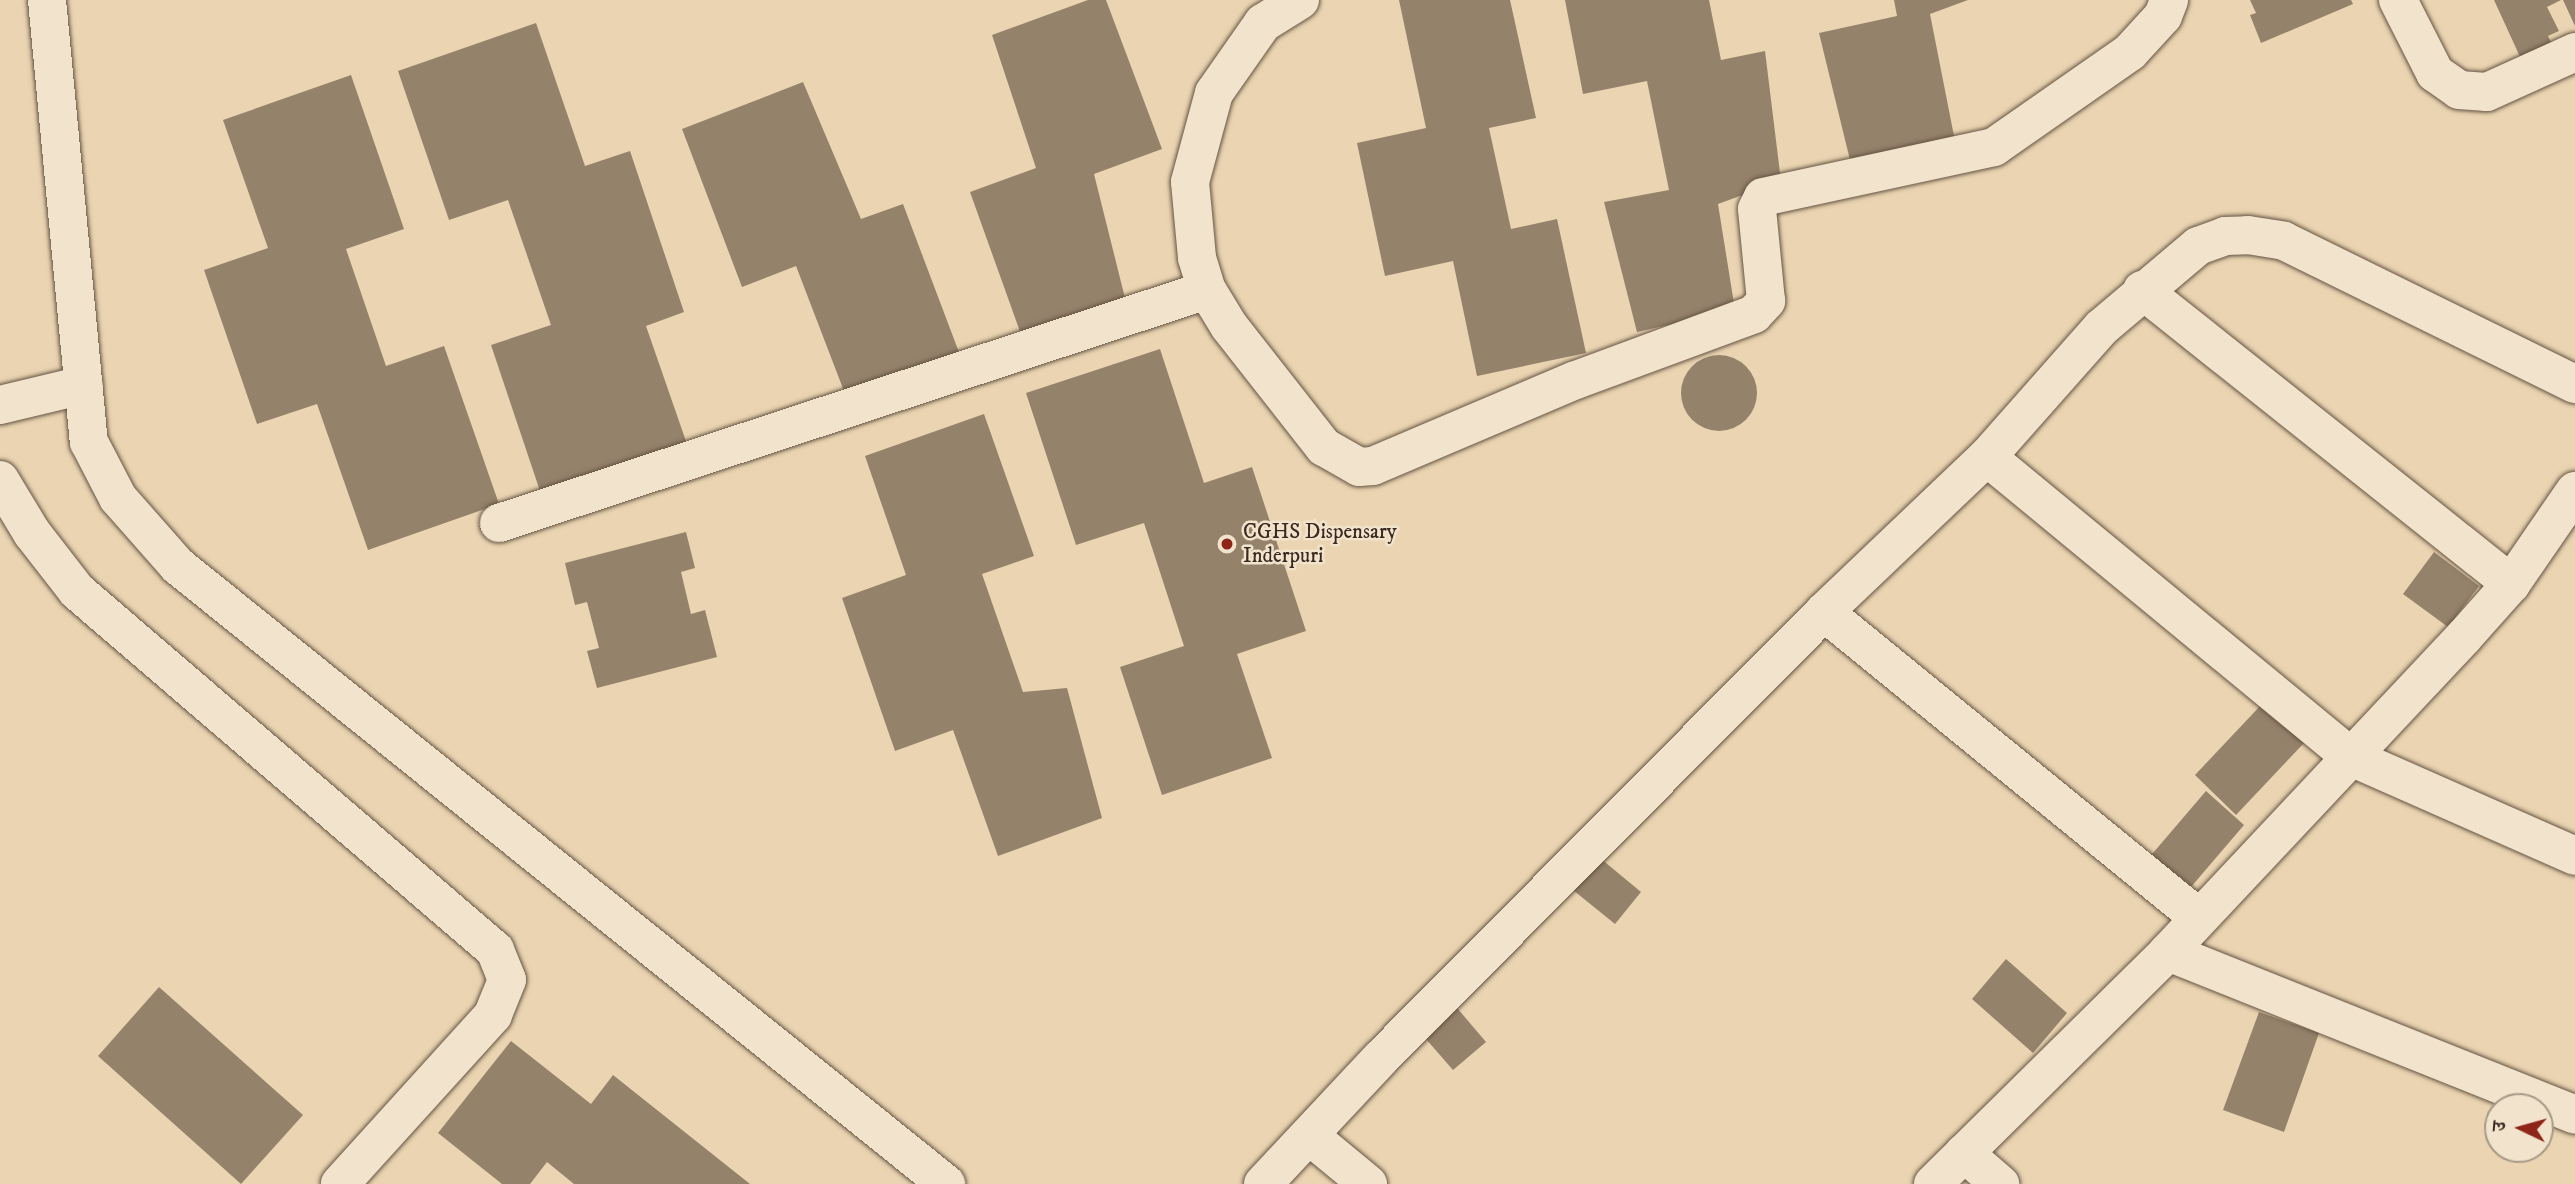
<!DOCTYPE html>
<html>
<head>
<meta charset="utf-8">
<style>
	body { margin:0 }
	#map { position:relative; width:2575px; height:1184px; overflow:hidden; background:#ead4b1; font-family:"IM FELL DW Pica","Noto Serif Devanagari",serif }
	div>[style] { position:absolute }
	.building>* { inset:0; background:#95826b }
	.round { border-radius:50% }
	.roads { filter:drop-shadow(0 0 2px #655444) drop-shadow(0 0 2px #655444) }
	.street>* { height:38px; margin:-19px; padding:0 19px; transform-origin:19px; border-radius:19px; background:#f1e3cc }
	.dots>* { width:19px; height:19px; translate:-50% -50%; box-sizing:border-box; border:4px solid #f1e3cc; border-radius:50% }
	span { translate:-50% -50%; white-space:nowrap; text-align:center; line-height:1.15; -webkit-text-stroke:5px #f1e3cc; paint-order:stroke }
	.poi-label { font-size:21px; color:#39291f }
	.left { translate:0 -50%; text-align:left }
	.north { position:absolute; left:2484px; top:1093px; width:70px; height:70px; box-sizing:border-box; background:#f1e3cc; border:2px solid #a79987; border-radius:50%; rotate:275deg; font-size:19px; font-weight:700; line-height:28px; text-align:center; color:#39291f }
	.north::after { content:''; display:block; margin:auto; width:24px; height:32px; background:#8f2418; clip-path:polygon(50% 0,100% 100%,50% 72%,0 100%) }
</style>
</head>
<body>
<div id="map">
	<div class="building">
		<i style="clip-path:polygon(1088px 0,1106px 0,1162px 149px,1094px 174px,1127px 306px,1023px 340px,970px 192px,1036px 168px,992px 35px)"></i>
		<i style="clip-path:polygon(1399px 0,1510px 0,1536px 118px,1489px 128px,1511px 229px,1557px 219px,1586px 353px,1477px 376px,1453px 261px,1385px 276px,1357px 143px,1426px 128px)"></i>
		<i style="clip-path:polygon(1565px 0,1709px 0,1721px 60px,1765px 51px,1781px 181px,1718px 204px,1735px 310px,1637px 332px,1604px 202px,1669px 190px,1647px 81px,1583px 94px)"></i>
		<i style="clip-path:polygon(1894px 0,1968px 0,1930px 14px,1954px 136px,1850px 160px,1819px 33px,1897px 16px)"></i>
		<i style="clip-path:polygon(2250px 0,2351px 0,2353px 4px,2261px 43px,2250px 15px,2256px 13px)"></i>
		<i style="clip-path:polygon(2494px 0,2561px 0,2547px 7px,2559px 31px,2548px 36px,2552px 44px,2521px 59px)"></i>
		<i style="clip-path:polygon(2563px 0,2575px 0,2575px 26px)"></i>
		<i style="clip-path:polygon(536px 23px,585px 166px,630px 151px,684px 312px,646px 326px,688px 447px,542px 497px,491px 345px,551px 325px,508px 200px,449px 220px,398px 71px)"></i>
		<i style="clip-path:polygon(351px 75px,404px 229px,346px 249px,386px 366px,444px 346px,499px 504px,368px 550px,317px 404px,257px 424px,204px 270px,268px 248px,223px 120px)"></i>
		<i style="clip-path:polygon(803px 82px,861px 219px,903px 204px,960px 355px,847px 399px,796px 266px,742px 287px,682px 129px)"></i>
		<i style="clip-path:polygon(1160px 349px,1204px 483px,1252px 467px,1306px 631px,1237px 654px,1272px 758px,1162px 795px,1120px 667px,1184px 646px,1144px 523px,1076px 545px,1026px 393px)"></i>
		<i class="round" style="left:1681px;top:355px;width:76px;height:76px"></i>
		<i style="clip-path:polygon(984px 414px,1034px 556px,982px 574px,1023px 692px,1067px 688px,1102px 818px,998px 856px,953px 730px,895px 751px,842px 598px,906px 575px,865px 456px)"></i>
		<i style="clip-path:polygon(686px 532px,695px 568px,681px 572px,691px 614px,705px 610px,717px 657px,597px 688px,587px 651px,599px 648px,587px 602px,575px 605px,565px 563px)"></i>
		<i style="clip-path:polygon(2434px 552px,2479px 586px,2448px 627px,2403px 594px)"></i>
		<i style="clip-path:polygon(2262px 704px,2304px 743px,2236px 815px,2195px 775px)"></i>
		<i style="clip-path:polygon(2206px 791px,2244px 825px,2185px 894px,2147px 860px)"></i>
		<i style="clip-path:polygon(1594px 853px,1641px 892px,1615px 924px,1568px 886px)"></i>
		<i style="clip-path:polygon(2006px 959px,2067px 1013px,2033px 1053px,1972px 999px)"></i>
		<i style="clip-path:polygon(159px 987px,303px 1115px,241px 1184px,98px 1056px)"></i>
		<i style="clip-path:polygon(1452px 1002px,1486px 1042px,1453px 1070px,1419px 1031px)"></i>
		<i style="clip-path:polygon(2259px 1012px,2319px 1033px,2284px 1132px,2223px 1110px)"></i>
		<i style="clip-path:polygon(511px 1041px,591px 1104px,613px 1075px,750px 1184px,574px 1184px,547px 1162px,530px 1184px,502px 1184px,438px 1133px)"></i>
	</div>
	<div class="roads">
		<div class="street">
			<i style="left:47px;top:0;width:444px;rotate:84.6deg"></i>
			<i style="left:89px;top:442px;width:63px;rotate:62.6deg"></i>
			<i style="left:118px;top:498px;width:91px;rotate:48.6deg"></i>
			<i style="left:178px;top:566px;width:986px;rotate:38.82deg"></i>
			<i style="left:1300px;top:0;width:44px;rotate:148.1deg"></i>
			<i style="left:1263px;top:23px;width:85px;rotate:125deg"></i>
			<i style="left:1214px;top:93px;width:92px;rotate:105.1deg"></i>
			<i style="left:1190px;top:182px;width:76px;rotate:84.7deg"></i>
			<i style="left:1197px;top:258px;width:34px;rotate:73deg"></i>
			<i style="left:1207px;top:290px;width:42px;rotate:58.6deg"></i>
			<i style="left:1229px;top:326px;width:154px;rotate:51.9deg"></i>
			<i style="left:1324px;top:447px;width:40px;rotate:29.7deg"></i>
			<i style="left:1359px;top:467px;width:14px;rotate:-4deg"></i>
			<i style="left:1373px;top:466px;width:220px;rotate:-23deg"></i>
			<i style="left:1576px;top:380px;width:190px;rotate:-20.3deg"></i>
			<i style="left:1754px;top:314px;width:18px;rotate:-47deg"></i>
			<i style="left:1766px;top:301px;width:92px;rotate:-95.6deg"></i>
			<i style="left:1757px;top:209px;width:13px;rotate:-63deg"></i>
			<i style="left:1763px;top:197px;width:236px;rotate:-12.2deg"></i>
			<i style="left:1994px;top:147px;width:166px;rotate:-34.9deg"></i>
			<i style="left:2130px;top:52px;width:49px;rotate:-47.5deg"></i>
			<i style="left:2163px;top:16px;width:17px;rotate:-69deg"></i>
			<i style="left:2398px;top:0;width:82px;rotate:63.1deg"></i>
			<i style="left:2435px;top:73px;width:29px;rotate:35deg"></i>
			<i style="left:2459px;top:90px;width:28px;rotate:4deg"></i>
			<i style="left:2487px;top:92px;width:97px;rotate:-24.4deg"></i>
			<i style="left:2142px;top:290px;width:472px;rotate:38.5deg"></i>
			<i style="left:0;top:405px;width:86px;rotate:-13.4deg"></i>
			<i style="left:1987px;top:457px;width:472px;rotate:39.5deg"></i>
			<i style="left:2351px;top:757px;width:245px;rotate:23.8deg"></i>
			<i style="left:0;top:480px;width:62px;rotate:58.9deg"></i>
			<i style="left:32px;top:533px;width:73px;rotate:52.2deg"></i>
			<i style="left:77px;top:591px;width:551px;rotate:40.66deg"></i>
			<i style="left:495px;top:950px;width:32px;rotate:68deg"></i>
			<i style="left:507px;top:980px;width:38px;rotate:112deg"></i>
			<i style="left:493px;top:1015px;width:228px;rotate:132.2deg"></i>
			<i style="left:499px;top:523px;width:745px;rotate:-18.22deg"></i>
			<i style="left:1824px;top:612px;width:481px;rotate:39.2deg"></i>
			<i style="left:2168px;top:952px;width:438px;rotate:21.8deg"></i>
			<i style="left:1311px;top:1137px;width:74px;rotate:39.5deg"></i>
			<i style="left:1964px;top:1153px;width:48px;rotate:40.7deg"></i>
			<i style="left:1263px;top:1184px;width:173px;rotate:-46.9deg"></i>
			<i style="left:1381px;top:1058px;width:629px;rotate:-45.19deg"></i>
			<i style="left:1824px;top:612px;width:225px;rotate:-43.6deg"></i>
			<i style="left:1987px;top:457px;width:172px;rotate:-48.5deg"></i>
			<i style="left:2101px;top:328px;width:127px;rotate:-40.2deg"></i>
			<i style="left:2198px;top:246px;width:29px;rotate:-20deg"></i>
			<i style="left:2225px;top:236px;width:23px;rotate:-2deg"></i>
			<i style="left:2248px;top:235px;width:36px;rotate:9deg"></i>
			<i style="left:2284px;top:241px;width:324px;rotate:26.2deg"></i>
			<i style="left:1933px;top:1184px;width:330px;rotate:-44.6deg"></i>
			<i style="left:2168px;top:952px;width:431px;rotate:-46.8deg"></i>
			<i style="left:2463px;top:638px;width:72px;rotate:-48.4deg"></i>
			<i style="left:2511px;top:584px;width:113px;rotate:-55.5deg"></i>
		</div>
	</div>
	<div class="dots">
		<i style="left:1227px;top:544px;background:#8f2418"></i>
	</div>
	<div class="poi-label">
		<span class="left" style="left:1243px;top:544px">CGHS Dispensary<br>Inderpuri</span>
	</div>
	<div class="north">उ</div>
</div>
</body>
</html>
